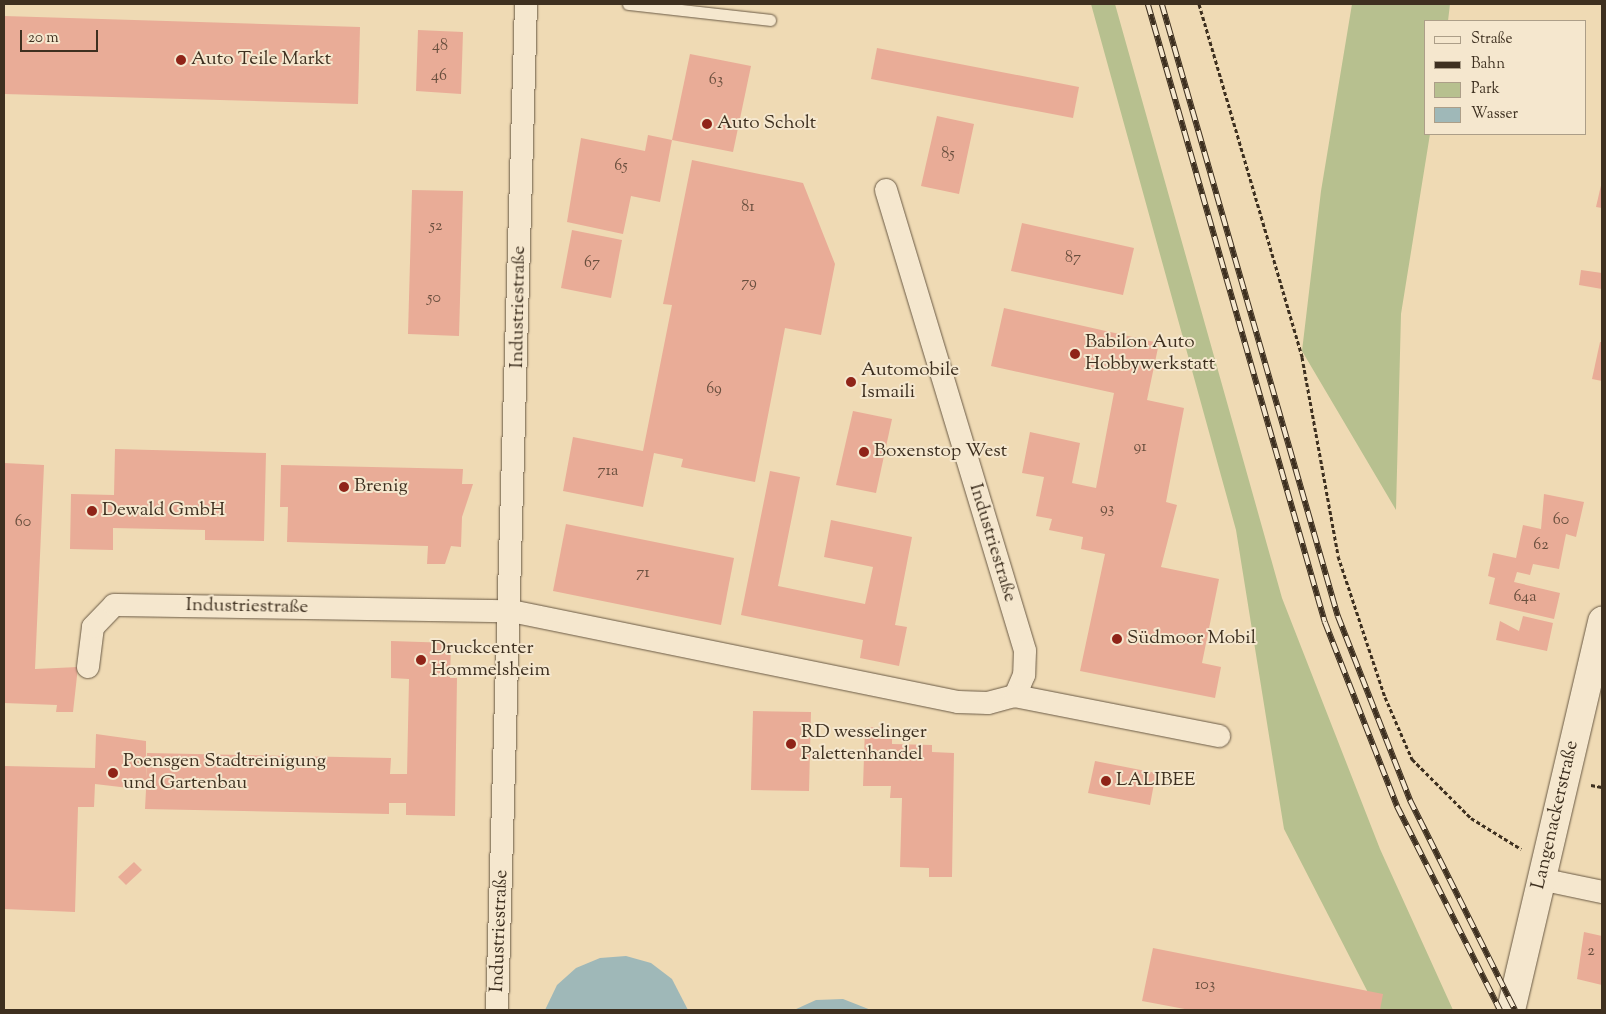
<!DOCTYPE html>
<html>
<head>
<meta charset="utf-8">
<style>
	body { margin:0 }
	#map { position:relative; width:1606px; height:1014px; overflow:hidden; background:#efdab4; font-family:"Sorts Mill Goudy",serif }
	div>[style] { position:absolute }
	.green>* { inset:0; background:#b7c08f }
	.water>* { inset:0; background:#9fb8b8 }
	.building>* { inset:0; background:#e9ac97 }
	.path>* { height:3px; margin-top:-1.5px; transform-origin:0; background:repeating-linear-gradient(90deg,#3e3020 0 4px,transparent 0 6.5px) }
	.roads { filter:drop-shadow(0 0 1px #6a5a45) drop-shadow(0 0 1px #6a5a45) }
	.lane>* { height:11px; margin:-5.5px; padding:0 5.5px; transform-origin:5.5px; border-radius:5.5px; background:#f5e7ce }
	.street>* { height:22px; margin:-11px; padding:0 11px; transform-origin:11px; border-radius:11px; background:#f5e7ce }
	.secondary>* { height:28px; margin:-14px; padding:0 14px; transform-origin:14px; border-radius:14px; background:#f5e7ce }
	.rail>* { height:5.5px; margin-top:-2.75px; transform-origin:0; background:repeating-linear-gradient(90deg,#f5e7ce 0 11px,#3e3020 0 22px); box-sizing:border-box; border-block:1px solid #3e3020 }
	.dots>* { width:14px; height:14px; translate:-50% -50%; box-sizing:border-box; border:2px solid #f5e7ce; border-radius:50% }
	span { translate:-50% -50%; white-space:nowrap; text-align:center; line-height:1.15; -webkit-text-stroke:4px #f5e7ce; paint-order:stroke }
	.number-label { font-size:16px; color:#694f3e }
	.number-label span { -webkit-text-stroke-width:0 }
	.poi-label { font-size:19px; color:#3e3020 }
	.left { translate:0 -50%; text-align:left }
	.street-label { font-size:19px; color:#3e3020 }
	.frame { position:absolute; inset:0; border:5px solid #3e3020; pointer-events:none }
	.legend { position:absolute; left:1424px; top:20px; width:162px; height:115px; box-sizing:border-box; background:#f5e7ce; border:1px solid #ac9e88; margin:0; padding:6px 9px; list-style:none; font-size:15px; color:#3e3020 }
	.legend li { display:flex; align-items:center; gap:10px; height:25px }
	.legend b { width:25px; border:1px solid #ac9e88 }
	.scale { position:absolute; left:20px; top:30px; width:78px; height:22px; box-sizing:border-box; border:2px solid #3e3020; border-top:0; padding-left:6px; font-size:15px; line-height:18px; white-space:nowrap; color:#3e3020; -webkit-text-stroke:4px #f5e7ce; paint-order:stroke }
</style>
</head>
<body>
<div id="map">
	<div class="green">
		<i style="clip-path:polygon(1091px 4px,1115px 4px,1282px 598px,1380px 849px,1453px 1010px,1377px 1010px,1284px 829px,1236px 530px)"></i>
		<i style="clip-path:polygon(1352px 4px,1450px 4px,1448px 21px,1425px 21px,1425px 134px,1430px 134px,1401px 314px,1396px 510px,1302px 351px,1321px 191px)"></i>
	</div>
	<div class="water">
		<i style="clip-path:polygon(626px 956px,651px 963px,672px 979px,688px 1010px,545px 1010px,557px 985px,576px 968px,600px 958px)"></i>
		<i style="clip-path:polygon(843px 999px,871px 1010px,794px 1010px,816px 1000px)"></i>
	</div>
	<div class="building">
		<i style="clip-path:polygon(4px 16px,360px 27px,358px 104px,4px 94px)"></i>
		<i style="clip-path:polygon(418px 30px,463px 32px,461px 94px,416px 91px)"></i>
		<i style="clip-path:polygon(877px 48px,1079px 87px,1073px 118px,871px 79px)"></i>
		<i style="clip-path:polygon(690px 54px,751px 66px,733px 152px,672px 140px)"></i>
		<i style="clip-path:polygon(937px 116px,974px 124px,959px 194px,921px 186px)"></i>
		<i style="clip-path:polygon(648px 135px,672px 140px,660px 202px,631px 196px,623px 234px,567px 222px,581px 138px,645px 151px)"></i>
		<i style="clip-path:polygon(692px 160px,803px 183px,835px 264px,821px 335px,785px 328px,755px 482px,681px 467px,683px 459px,654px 453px,643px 507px,563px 491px,573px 437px,643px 451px,672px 305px,663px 304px)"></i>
		<i style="clip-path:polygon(1602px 181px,1602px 208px,1596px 207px)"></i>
		<i style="clip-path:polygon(412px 190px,463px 191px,459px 336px,408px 334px)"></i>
		<i style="clip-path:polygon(1022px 223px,1134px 248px,1123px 295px,1011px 271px)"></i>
		<i style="clip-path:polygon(572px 230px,622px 240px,611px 298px,561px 288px)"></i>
		<i style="clip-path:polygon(1581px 270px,1602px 273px,1602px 289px,1579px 285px)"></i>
		<i style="clip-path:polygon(1004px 308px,1159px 343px,1147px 400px,1184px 408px,1166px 502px,1177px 505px,1161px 567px,1219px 579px,1202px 663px,1221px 667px,1215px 698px,1080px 671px,1105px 554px,1081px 549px,1083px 537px,1049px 530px,1052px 519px,1036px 516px,1044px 477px,1022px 473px,1030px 432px,1080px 443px,1072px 483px,1096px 488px,1114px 393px,991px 366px)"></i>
		<i style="clip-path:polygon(1600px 342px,1602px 342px,1602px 381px,1592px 379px)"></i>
		<i style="clip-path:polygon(853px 411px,892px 419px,876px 493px,836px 485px)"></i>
		<i style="clip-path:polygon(115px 449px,266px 453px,264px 541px,205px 540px,205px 530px,113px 528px,113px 550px,70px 549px,71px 494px,114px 495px)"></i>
		<i style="clip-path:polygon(4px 463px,44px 465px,35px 669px,78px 667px,73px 712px,56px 712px,57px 705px,4px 703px)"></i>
		<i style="clip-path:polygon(281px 465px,463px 469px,462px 484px,473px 484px,462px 517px,461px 547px,451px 546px,445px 564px,427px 564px,428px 546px,287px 542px,288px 507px,280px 507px)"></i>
		<i style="clip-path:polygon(770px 471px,800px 477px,778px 586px,865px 604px,873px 567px,824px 557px,831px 520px,912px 537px,895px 625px,907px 627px,899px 666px,860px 658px,863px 640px,741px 615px)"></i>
		<i style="clip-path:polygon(1544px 494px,1584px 502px,1576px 537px,1566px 534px,1559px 569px,1533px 564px,1530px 575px,1517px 572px,1514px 582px,1560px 593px,1554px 619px,1489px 604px,1495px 578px,1488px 576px,1493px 553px,1516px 558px,1523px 525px,1541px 529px)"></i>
		<i style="clip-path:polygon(566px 524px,734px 558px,721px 625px,553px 591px)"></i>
		<i style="clip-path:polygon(1523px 616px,1553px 623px,1547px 651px,1496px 640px,1500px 621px,1519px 631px)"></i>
		<i style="clip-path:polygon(391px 641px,451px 643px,450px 678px,457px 678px,455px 816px,406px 815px,406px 803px,389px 803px,389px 814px,145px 809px,146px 790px,95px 784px,94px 807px,78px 807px,75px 912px,4px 909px,4px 766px,95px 768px,96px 734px,146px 741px,146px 779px,147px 753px,391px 758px,390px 774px,407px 774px,409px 679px,391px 678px)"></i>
		<i style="clip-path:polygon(753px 711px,811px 712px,809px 791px,751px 790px)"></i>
		<i style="clip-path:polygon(865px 727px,892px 728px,892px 744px,932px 745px,932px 752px,954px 753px,952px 877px,929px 877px,929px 868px,900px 867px,902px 798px,890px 798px,891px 786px,863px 786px)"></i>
		<i style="clip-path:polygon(1095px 761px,1156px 773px,1150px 805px,1088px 793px)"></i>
		<i style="clip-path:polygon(134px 862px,142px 870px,126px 885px,118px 877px)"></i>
		<i style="clip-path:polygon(1584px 932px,1602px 936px,1602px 985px,1577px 979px)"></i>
		<i style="clip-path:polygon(1153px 948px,1383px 994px,1380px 1010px,1190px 1010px,1142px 1001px)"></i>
	</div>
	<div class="path">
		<i style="left:1199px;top:4px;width:368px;rotate:73.7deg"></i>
		<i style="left:1302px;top:357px;width:202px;rotate:79.7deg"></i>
		<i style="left:1338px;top:556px;width:149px;rotate:71.6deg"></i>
		<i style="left:1385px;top:697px;width:68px;rotate:66.5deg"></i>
		<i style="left:1412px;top:759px;width:83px;rotate:45deg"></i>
		<i style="left:1471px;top:818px;width:59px;rotate:31.8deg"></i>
		<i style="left:1591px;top:785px;width:11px;rotate:10deg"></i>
	</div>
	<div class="roads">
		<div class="lane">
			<i style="left:628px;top:4px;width:143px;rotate:6.4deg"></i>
		</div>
		<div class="street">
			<i style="left:886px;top:190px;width:481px;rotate:73.2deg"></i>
			<i style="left:1025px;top:651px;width:24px;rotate:92deg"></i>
			<i style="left:1024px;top:675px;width:23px;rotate:113deg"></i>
			<i style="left:88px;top:667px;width:40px;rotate:-82.9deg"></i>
			<i style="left:93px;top:627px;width:30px;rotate:-46deg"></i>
			<i style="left:114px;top:605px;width:397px;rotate:0.9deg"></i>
			<i style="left:511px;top:611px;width:456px;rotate:11.5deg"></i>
			<i style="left:958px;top:702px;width:30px;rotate:2deg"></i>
			<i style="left:988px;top:703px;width:28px;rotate:-15deg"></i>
			<i style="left:1015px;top:696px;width:208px;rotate:11.1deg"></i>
			<i style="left:1540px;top:879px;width:63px;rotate:11.8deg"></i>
			<i style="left:497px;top:1010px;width:1006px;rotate:-88.35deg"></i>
		</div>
		<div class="secondary">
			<i style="left:1511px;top:1010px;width:400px;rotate:-76.8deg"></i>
		</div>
	</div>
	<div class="rail">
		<i style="left:1148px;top:4px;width:643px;rotate:74.02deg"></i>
		<i style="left:1325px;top:622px;width:198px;rotate:68.6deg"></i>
		<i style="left:1397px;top:806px;width:229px;rotate:63.2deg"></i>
		<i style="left:1162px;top:4px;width:637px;rotate:73.96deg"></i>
		<i style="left:1338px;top:616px;width:198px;rotate:68.6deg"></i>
		<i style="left:1410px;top:800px;width:235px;rotate:63.4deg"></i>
	</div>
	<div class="dots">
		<i style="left:181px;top:60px;background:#8f2418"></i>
		<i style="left:707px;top:124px;background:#8f2418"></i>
		<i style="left:1075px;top:354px;background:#8f2418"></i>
		<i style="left:851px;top:382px;background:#8f2418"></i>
		<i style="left:864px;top:452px;background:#8f2418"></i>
		<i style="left:344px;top:487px;background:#8f2418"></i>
		<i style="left:92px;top:511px;background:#8f2418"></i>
		<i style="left:1117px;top:639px;background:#8f2418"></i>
		<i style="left:421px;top:660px;background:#8f2418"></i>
		<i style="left:791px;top:744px;background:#8f2418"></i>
		<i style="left:113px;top:773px;background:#8f2418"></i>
		<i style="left:1106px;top:781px;background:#8f2418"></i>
	</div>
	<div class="number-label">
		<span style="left:440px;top:47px">48</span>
		<span style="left:439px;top:77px">46</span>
		<span style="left:716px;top:81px">63</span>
		<span style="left:948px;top:155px">85</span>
		<span style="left:621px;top:167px">65</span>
		<span style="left:748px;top:208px">81</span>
		<span style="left:436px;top:227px">52</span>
		<span style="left:1073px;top:259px">87</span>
		<span style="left:592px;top:264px">67</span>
		<span style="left:749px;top:284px">79</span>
		<span style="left:434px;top:299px">50</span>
		<span style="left:714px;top:390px">69</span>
		<span style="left:1140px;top:448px">91</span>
		<span style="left:608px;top:472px">71a</span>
		<span style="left:1107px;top:510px">93</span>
		<span style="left:1561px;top:521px">60</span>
		<span style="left:23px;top:523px">60</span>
		<span style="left:1541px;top:546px">62</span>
		<span style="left:643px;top:574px">71</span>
		<span style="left:1525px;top:598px">64a</span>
		<span style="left:1591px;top:952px">2</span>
		<span style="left:1205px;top:986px">103</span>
	</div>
	<div class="poi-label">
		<span class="left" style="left:191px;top:60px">Auto Teile Markt</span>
		<span class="left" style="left:717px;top:124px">Auto Scholt</span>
		<span class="left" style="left:1085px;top:354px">Babilon Auto<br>Hobbywerkstatt</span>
		<span class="left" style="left:861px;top:382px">Automobile<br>Ismaili</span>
		<span class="left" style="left:874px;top:452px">Boxenstop West</span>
		<span class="left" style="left:354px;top:487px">Brenig</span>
		<span class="left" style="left:102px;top:511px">Dewald GmbH</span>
		<span class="left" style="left:1127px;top:639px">Südmoor Mobil</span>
		<span class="left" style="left:431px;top:660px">Druckcenter<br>Hommelsheim</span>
		<span class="left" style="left:801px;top:744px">RD wesselinger<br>Palettenhandel</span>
		<span class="left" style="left:123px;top:773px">Poensgen Stadtreinigung<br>und Gartenbau</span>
		<span class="left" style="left:1116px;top:781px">LALIBEE</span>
	</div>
	<div class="street-label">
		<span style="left:519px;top:307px;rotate:-89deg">Industriestraße</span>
		<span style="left:992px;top:543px;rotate:73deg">Industriestraße</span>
		<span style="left:247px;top:607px;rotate:1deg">Industriestraße</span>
		<span style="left:1556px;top:815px;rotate:-77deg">Langenackerstraße</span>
		<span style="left:500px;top:931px;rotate:-88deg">Industriestraße</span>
	</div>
	<div class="frame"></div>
	<ul class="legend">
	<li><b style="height:6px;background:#f5e7ce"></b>Straße</li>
	<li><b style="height:6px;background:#3e3020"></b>Bahn</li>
	<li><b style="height:14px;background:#b7c08f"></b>Park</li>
	<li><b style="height:14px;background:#9fb8b8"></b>Wasser</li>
	</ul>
	<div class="scale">20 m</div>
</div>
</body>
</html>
